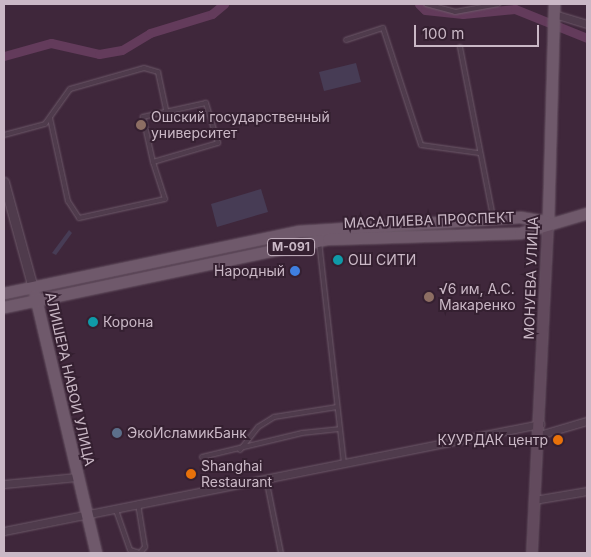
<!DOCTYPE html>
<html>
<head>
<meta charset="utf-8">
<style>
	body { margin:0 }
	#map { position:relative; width:591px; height:557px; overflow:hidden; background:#3f273b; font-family:Inter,sans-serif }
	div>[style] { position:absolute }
	.green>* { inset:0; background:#473c55 }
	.canal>* { height:9px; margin:-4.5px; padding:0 4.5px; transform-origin:4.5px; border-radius:4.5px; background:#633b5b }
	.roads { filter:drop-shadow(0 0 1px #6d5969) drop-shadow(0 0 1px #6d5969) }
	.service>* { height:4px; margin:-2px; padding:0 2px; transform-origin:2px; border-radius:2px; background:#4f3b4c }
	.minor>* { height:7px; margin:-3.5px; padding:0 3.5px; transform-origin:3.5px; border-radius:3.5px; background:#4f3b4c }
	.tertiary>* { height:9px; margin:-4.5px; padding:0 4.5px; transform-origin:4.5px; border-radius:4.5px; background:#4f3b4c }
	.secondary>* { height:10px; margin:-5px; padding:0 5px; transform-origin:5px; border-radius:5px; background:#624a5d }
	.primary>* { height:11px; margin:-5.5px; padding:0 5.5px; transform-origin:5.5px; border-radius:5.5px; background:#6f596b }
	.dots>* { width:14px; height:14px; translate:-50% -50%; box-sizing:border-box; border:2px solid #352031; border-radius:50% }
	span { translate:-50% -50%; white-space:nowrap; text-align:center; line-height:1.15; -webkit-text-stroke:4px #352031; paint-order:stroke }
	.shield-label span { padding:1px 4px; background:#352031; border:1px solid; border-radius:4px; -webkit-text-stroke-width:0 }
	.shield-label { font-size:12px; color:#cab8c6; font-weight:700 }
	.poi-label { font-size:14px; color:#cab8c6 }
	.left { translate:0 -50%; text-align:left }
	.right { translate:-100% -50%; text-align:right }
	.street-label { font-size:14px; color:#cab8c6 }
	.frame { position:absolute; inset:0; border:5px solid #cab8c6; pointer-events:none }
	.scale { position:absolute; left:414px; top:25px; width:125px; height:22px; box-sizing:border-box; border:2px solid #cab8c6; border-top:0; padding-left:6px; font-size:15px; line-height:18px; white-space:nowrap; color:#cab8c6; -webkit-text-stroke:4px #352031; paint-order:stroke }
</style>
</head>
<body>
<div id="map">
	<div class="green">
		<i style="clip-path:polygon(356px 63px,361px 82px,324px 91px,319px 72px)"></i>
		<i style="clip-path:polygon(261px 189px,268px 212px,217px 227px,211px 204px)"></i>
		<i style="clip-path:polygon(69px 230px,72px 233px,56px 255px,52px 253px)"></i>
	</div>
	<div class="canal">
		<i style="left:419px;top:4px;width:8px;rotate:45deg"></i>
		<i style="left:425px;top:10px;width:38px;rotate:6deg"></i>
		<i style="left:463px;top:14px;width:52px;rotate:-5.5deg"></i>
		<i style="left:515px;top:9px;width:78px;rotate:21.9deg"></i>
		<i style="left:4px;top:56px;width:49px;rotate:-15.5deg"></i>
		<i style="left:51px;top:43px;width:49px;rotate:12.9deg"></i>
		<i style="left:99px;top:54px;width:23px;rotate:-10deg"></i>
		<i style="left:122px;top:50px;width:33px;rotate:-31deg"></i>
		<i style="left:150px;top:33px;width:65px;rotate:-17deg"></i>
		<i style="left:212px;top:14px;width:16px;rotate:-40deg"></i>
	</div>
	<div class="roads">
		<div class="service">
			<i style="left:426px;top:4px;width:30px;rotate:15deg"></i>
			<i style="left:455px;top:12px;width:44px;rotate:-10.5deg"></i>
			<i style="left:346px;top:40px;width:39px;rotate:-18deg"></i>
			<i style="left:383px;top:28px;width:123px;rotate:72deg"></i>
			<i style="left:421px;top:145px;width:59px;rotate:7.9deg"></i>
			<i style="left:460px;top:47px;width:173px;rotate:79deg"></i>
			<i style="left:50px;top:118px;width:85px;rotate:77.8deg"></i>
			<i style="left:68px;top:201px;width:20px;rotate:57deg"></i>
			<i style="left:79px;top:218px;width:88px;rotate:-12.5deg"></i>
			<i style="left:165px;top:199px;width:39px;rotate:-108deg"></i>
			<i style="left:153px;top:162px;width:68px;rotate:-16.3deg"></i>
			<i style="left:218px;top:143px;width:42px;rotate:-106.7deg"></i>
			<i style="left:206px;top:103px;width:65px;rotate:167.5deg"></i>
			<i style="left:143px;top:117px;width:46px;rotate:77.5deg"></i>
			<i style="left:4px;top:135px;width:42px;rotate:-15deg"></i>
			<i style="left:45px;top:124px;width:43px;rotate:-54.5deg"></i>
			<i style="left:70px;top:89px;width:77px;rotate:-15.8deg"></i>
			<i style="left:144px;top:68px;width:15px;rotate:16deg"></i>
			<i style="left:158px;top:72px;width:40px;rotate:78deg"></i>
			<i style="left:319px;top:241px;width:223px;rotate:83.6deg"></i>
			<i style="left:240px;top:450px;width:29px;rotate:-52deg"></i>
			<i style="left:258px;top:427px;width:19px;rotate:-32deg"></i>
			<i style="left:274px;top:417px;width:64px;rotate:-9deg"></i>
			<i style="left:202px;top:457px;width:103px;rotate:-13.5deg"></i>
			<i style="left:302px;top:433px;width:37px;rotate:-6deg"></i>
			<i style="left:266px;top:478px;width:76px;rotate:78.7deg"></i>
			<i style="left:116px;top:510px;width:42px;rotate:70.7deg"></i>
			<i style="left:130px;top:550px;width:10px;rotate:17deg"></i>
			<i style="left:140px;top:553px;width:8px;rotate:-50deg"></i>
			<i style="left:145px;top:547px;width:44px;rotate:-99.2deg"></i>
		</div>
		<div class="minor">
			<i style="left:554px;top:14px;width:34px;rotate:17deg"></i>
			<i style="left:539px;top:435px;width:50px;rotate:-16.3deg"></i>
			<i style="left:4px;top:484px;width:73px;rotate:-5.5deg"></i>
			<i style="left:534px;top:500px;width:54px;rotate:-9.6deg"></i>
			<i style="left:4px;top:531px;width:547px;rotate:-11.29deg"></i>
		</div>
		<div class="tertiary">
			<i style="left:4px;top:182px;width:110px;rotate:74.7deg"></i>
		</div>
		<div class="secondary">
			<i style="left:532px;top:553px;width:332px;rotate:-87.2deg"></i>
		</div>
		<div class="primary">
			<i style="left:548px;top:221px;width:217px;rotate:-88.4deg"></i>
			<i style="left:4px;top:293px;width:301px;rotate:-11.9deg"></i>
			<i style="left:299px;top:231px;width:221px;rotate:-3.6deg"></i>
			<i style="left:520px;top:217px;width:26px;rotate:9deg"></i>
			<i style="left:35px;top:295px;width:265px;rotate:76.7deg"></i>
			<i style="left:4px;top:307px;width:331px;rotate:-11.9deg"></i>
			<i style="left:328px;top:239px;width:192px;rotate:-1.8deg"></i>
			<i style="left:520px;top:233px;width:70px;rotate:-16.6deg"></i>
		</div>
	</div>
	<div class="dots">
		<i style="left:141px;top:125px;background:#8d6e63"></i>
		<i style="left:338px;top:260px;background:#0f9aa8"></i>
		<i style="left:295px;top:271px;background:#3f7fe0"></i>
		<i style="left:429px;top:297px;background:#8d6e63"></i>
		<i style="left:93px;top:322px;background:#0f9aa8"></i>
		<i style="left:117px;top:433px;background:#5c6f8a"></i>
		<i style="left:558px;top:440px;background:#e8710a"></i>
		<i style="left:191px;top:474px;background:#e8710a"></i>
	</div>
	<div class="shield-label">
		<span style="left:291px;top:247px">М-091</span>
	</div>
	<div class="poi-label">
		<span class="left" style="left:151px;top:125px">Ошский государственный<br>университет</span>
		<span class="left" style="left:348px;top:260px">ОШ СИТИ</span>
		<span class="right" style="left:285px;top:271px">Народный</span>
		<span class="left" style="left:439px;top:297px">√6 им, А.С.<br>Макаренко</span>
		<span class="left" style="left:103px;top:322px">Корона</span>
		<span class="left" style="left:127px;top:433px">ЭкоИсламикБанк</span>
		<span class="right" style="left:548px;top:440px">КУУРДАК центр</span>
		<span class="left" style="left:201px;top:474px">Shanghai<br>Restaurant</span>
	</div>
	<div class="street-label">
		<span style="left:429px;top:220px;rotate:-2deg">МАСАЛИЕВА ПРОСПЕКТ</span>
		<span style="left:531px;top:278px;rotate:-88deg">МОНУЕВА УЛИЦА</span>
		<span style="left:70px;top:379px;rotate:77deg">АЛИШЕРА НАВОИ УЛИЦА</span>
	</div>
	<div class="frame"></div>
	<div class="scale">100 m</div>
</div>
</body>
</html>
